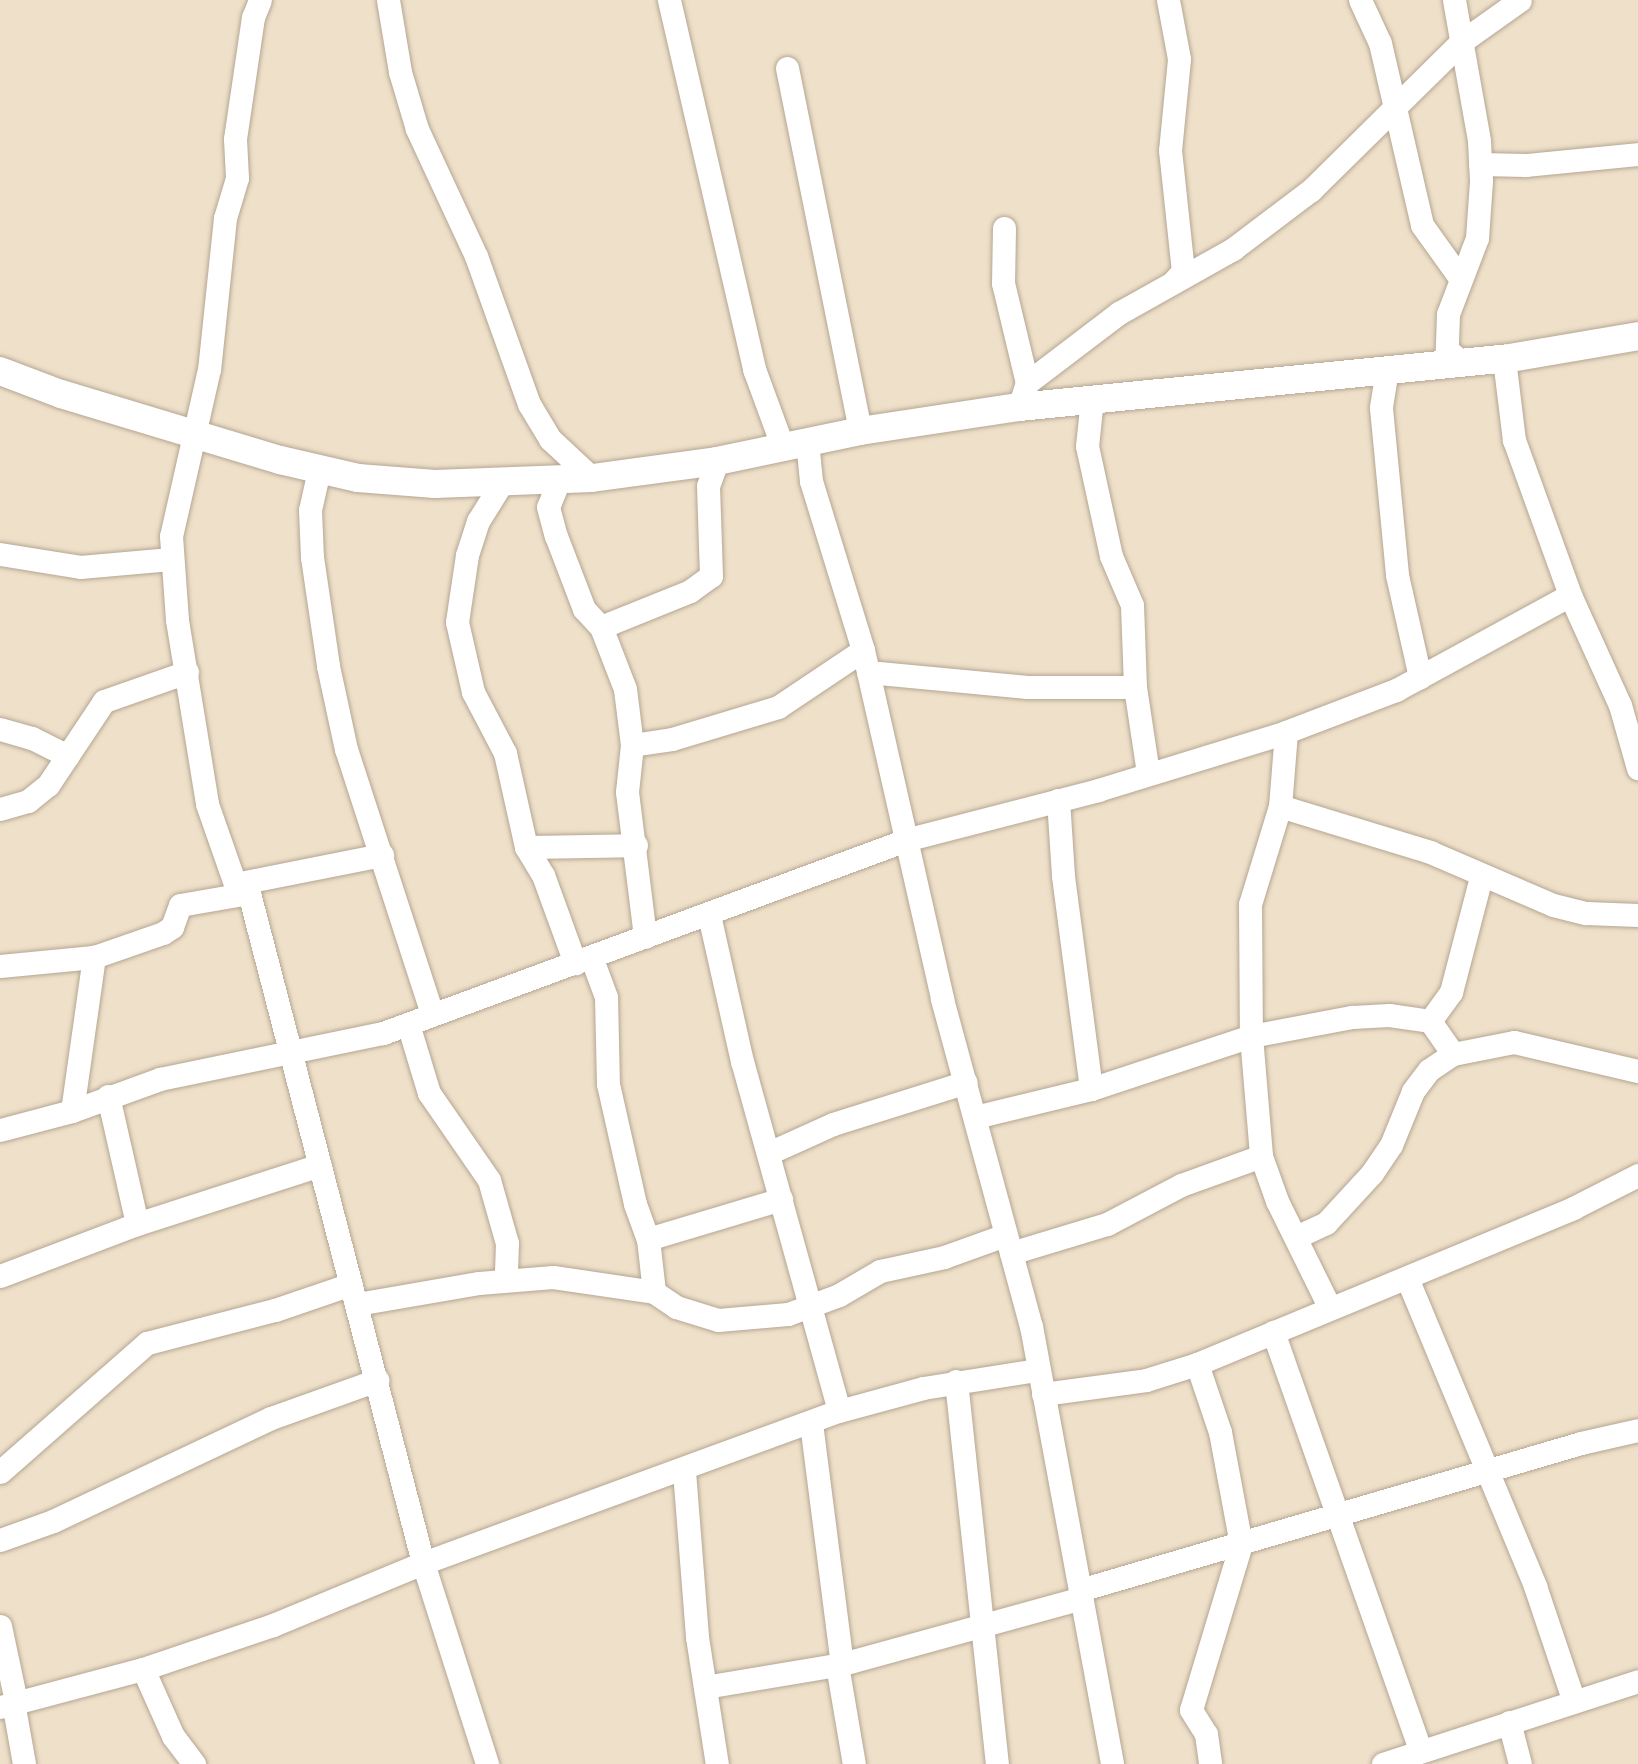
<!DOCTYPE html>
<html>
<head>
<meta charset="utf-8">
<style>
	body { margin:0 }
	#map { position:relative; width:1638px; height:1764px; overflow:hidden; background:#efe0ca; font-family:Raleway,sans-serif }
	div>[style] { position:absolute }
	.roads { filter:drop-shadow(0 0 2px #b5a692) drop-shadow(0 0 2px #b5a692) }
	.minor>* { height:23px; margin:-11.5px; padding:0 11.5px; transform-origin:11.5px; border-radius:11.5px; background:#fff }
	.major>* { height:28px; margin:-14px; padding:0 14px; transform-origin:14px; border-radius:14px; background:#fff }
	span { translate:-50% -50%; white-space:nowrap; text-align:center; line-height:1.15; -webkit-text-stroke:7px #fdedd7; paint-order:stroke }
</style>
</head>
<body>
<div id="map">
	<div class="roads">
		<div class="minor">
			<i style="left:260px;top:0;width:18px;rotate:112deg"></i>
			<i style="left:253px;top:17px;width:123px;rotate:98.4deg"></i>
			<i style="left:235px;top:139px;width:39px;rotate:87deg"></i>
			<i style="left:237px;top:178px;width:42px;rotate:106.7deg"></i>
			<i style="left:225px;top:218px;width:152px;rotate:96deg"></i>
			<i style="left:209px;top:369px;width:171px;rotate:102.8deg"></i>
			<i style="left:171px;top:536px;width:84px;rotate:85.9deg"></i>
			<i style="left:177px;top:620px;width:186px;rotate:80.7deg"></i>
			<i style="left:207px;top:804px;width:85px;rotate:70.7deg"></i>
			<i style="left:235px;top:884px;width:17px;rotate:33deg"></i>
			<i style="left:249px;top:893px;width:692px;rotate:75.44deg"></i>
			<i style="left:423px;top:1563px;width:211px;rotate:72.3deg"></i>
			<i style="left:388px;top:0;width:73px;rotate:80.5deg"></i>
			<i style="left:400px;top:72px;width:59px;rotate:73.4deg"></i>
			<i style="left:417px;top:129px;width:140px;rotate:65.1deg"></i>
			<i style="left:476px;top:256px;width:157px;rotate:70.3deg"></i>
			<i style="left:529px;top:404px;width:41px;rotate:59deg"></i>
			<i style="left:550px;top:439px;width:57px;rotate:42.9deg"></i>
			<i style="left:669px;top:0;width:379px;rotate:77deg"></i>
			<i style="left:754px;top:369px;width:84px;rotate:69.8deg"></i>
			<i style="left:1168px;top:0;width:60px;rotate:79.4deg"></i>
			<i style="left:1179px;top:59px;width:91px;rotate:95.6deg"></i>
			<i style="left:1170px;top:150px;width:122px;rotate:83.9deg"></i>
			<i style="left:1183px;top:271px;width:15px;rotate:132deg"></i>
			<i style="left:1360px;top:0;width:47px;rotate:65.1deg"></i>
			<i style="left:1380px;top:43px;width:187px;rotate:77deg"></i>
			<i style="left:1422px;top:225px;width:65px;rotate:54.4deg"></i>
			<i style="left:1454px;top:0;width:143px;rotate:79.9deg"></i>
			<i style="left:1479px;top:141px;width:40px;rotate:87.1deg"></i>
			<i style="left:1481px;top:181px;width:57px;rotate:94deg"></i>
			<i style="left:1477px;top:238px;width:81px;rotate:110.9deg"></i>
			<i style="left:1448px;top:314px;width:36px;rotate:92deg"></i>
			<i style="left:1447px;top:350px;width:21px;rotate:39deg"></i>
			<i style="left:787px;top:68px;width:370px;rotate:78.6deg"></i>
			<i style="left:1480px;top:164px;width:46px;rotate:1.2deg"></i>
			<i style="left:1526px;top:165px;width:113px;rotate:-5.6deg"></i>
			<i style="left:1004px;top:228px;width:55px;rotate:91deg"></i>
			<i style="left:1003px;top:283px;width:103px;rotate:76.5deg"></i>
			<i style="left:1504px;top:359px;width:82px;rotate:83deg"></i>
			<i style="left:1514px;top:440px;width:165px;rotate:70.1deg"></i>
			<i style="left:1570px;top:595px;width:121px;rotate:65.6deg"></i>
			<i style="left:1620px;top:705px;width:66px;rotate:74.1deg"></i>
			<i style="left:1387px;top:369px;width:39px;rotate:99deg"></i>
			<i style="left:1381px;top:408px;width:168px;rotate:84.5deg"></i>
			<i style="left:1397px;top:575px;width:105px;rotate:77.3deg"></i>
			<i style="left:1092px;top:398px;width:48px;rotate:95.9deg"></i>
			<i style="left:1087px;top:446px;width:113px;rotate:77.7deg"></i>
			<i style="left:1111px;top:556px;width:53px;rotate:66.8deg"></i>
			<i style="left:1132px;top:605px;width:82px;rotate:87.9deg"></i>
			<i style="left:1135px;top:687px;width:87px;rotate:81.4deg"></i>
			<i style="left:1019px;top:407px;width:25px;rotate:-72deg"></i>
			<i style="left:1027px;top:383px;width:116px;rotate:-37.3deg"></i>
			<i style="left:1119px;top:313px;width:131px;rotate:-29.3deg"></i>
			<i style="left:1233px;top:249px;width:98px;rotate:-37.1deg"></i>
			<i style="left:1311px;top:190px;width:211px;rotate:-44.6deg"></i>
			<i style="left:1461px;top:42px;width:72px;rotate:-35.4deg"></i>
			<i style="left:807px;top:441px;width:40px;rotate:84.3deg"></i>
			<i style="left:811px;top:481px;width:177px;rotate:72.9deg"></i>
			<i style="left:863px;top:650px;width:358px;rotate:77.2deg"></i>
			<i style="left:942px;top:999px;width:339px;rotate:74.8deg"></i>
			<i style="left:1031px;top:1326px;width:445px;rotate:79.5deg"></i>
			<i style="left:319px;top:470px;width:41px;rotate:102.7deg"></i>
			<i style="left:310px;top:510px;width:47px;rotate:87.6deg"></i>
			<i style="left:312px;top:557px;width:110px;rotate:81.6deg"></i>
			<i style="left:328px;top:666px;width:85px;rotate:77.8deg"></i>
			<i style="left:346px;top:749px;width:278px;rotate:72deg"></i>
			<i style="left:559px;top:480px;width:29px;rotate:112deg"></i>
			<i style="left:548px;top:507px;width:30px;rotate:75deg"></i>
			<i style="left:556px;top:536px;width:78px;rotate:69deg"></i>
			<i style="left:584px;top:609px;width:25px;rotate:47deg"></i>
			<i style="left:601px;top:627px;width:66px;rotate:68.8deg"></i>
			<i style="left:625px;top:689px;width:56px;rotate:82.9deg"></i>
			<i style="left:632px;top:745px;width:47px;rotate:96.1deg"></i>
			<i style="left:627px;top:792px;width:146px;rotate:82.9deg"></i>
			<i style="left:503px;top:481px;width:47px;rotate:122deg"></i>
			<i style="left:478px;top:521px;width:36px;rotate:108deg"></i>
			<i style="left:467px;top:555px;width:68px;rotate:98.5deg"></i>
			<i style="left:457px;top:622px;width:72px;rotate:77.1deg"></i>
			<i style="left:473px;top:692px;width:69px;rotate:62.3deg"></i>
			<i style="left:505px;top:753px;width:96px;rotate:77.4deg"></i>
			<i style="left:526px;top:847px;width:33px;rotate:59deg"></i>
			<i style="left:543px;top:875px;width:94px;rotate:70deg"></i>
			<i style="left:0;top:554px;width:81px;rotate:9.2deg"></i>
			<i style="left:80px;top:567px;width:91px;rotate:-5deg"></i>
			<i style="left:601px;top:627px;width:96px;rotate:-22deg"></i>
			<i style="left:690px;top:591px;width:26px;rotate:-36deg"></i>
			<i style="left:711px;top:576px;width:90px;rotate:-91.9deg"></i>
			<i style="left:708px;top:486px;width:27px;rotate:-70deg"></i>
			<i style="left:868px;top:672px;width:160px;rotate:5.4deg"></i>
			<i style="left:1027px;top:687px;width:108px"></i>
			<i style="left:0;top:729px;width:33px;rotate:16deg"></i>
			<i style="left:32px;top:738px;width:40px;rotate:26.6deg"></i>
			<i style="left:1286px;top:732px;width:74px;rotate:94.6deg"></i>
			<i style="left:1280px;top:806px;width:102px;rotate:107deg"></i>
			<i style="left:1250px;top:904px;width:132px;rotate:89.6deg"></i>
			<i style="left:1251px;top:1036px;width:120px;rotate:85.2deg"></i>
			<i style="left:1261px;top:1156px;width:48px;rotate:70.4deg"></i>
			<i style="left:1277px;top:1201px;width:117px;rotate:63.7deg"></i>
			<i style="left:632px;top:745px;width:40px;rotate:-8.5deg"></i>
			<i style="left:672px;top:739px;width:111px;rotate:-16.8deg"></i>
			<i style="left:778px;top:707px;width:102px;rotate:-33.8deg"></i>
			<i style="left:1058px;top:800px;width:76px;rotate:86.2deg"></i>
			<i style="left:1063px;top:876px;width:215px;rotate:82.5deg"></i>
			<i style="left:1280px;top:806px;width:157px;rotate:17deg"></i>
			<i style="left:1430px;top:852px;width:134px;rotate:23.3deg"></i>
			<i style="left:1553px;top:905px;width:34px;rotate:14deg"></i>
			<i style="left:1586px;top:913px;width:52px;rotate:2.2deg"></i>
			<i style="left:0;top:809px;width:29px;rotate:-16deg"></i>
			<i style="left:28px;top:801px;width:26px;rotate:-39deg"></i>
			<i style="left:48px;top:785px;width:101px;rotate:-56.3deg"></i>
			<i style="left:104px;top:701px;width:88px;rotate:-19.3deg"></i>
			<i style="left:526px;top:847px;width:110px;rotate:-1deg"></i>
			<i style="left:235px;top:884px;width:150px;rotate:-11.2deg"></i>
			<i style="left:709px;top:915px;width:150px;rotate:77.3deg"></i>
			<i style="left:742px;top:1061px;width:363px;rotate:74.5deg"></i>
			<i style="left:592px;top:959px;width:40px;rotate:69.8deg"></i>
			<i style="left:606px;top:997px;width:87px;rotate:88.7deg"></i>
			<i style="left:608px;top:1084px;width:123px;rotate:77.3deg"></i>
			<i style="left:635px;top:1204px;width:37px;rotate:70deg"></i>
			<i style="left:648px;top:1239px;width:53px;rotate:83.5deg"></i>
			<i style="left:654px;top:1292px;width:27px;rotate:34deg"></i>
			<i style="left:676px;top:1307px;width:44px;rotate:17.2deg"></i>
			<i style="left:718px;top:1320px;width:70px;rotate:-4.9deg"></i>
			<i style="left:788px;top:1314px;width:54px;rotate:-20.4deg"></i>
			<i style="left:839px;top:1295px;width:48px;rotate:-30.3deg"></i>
			<i style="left:880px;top:1271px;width:66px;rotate:-12.3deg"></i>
			<i style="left:944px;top:1257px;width:65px;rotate:-19.8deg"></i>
			<i style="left:0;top:966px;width:94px;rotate:-5.5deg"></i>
			<i style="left:94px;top:957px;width:73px;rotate:-19.2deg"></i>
			<i style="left:163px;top:933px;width:11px;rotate:-34deg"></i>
			<i style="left:172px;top:927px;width:23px;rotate:-70deg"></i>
			<i style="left:180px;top:905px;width:70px;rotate:-9.9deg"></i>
			<i style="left:1430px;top:1021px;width:36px;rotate:-54deg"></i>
			<i style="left:1451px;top:992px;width:119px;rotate:-75.4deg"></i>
			<i style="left:408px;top:1024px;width:72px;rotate:73.1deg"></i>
			<i style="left:429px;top:1093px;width:106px;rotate:55.4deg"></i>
			<i style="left:489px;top:1180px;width:66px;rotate:74.1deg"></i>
			<i style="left:507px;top:1243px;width:36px;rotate:92deg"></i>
			<i style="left:108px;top:1096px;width:131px;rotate:77.2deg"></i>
			<i style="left:72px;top:1111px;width:156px;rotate:-81.9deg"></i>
			<i style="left:975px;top:1117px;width:119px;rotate:-13.6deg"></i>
			<i style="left:1091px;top:1089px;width:169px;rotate:-18.3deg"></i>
			<i style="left:1251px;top:1036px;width:103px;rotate:-10.7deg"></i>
			<i style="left:1352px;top:1017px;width:37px;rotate:-3deg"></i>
			<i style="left:1389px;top:1015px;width:41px;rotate:8.3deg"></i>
			<i style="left:1430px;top:1021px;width:40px;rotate:55.1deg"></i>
			<i style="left:0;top:1130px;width:74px;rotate:-14.8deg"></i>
			<i style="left:72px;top:1111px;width:94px;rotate:-20deg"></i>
			<i style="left:160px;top:1079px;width:228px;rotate:-11.7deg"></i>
			<i style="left:383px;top:1033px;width:561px;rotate:-20.25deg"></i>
			<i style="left:909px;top:839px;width:195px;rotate:-14.5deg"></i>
			<i style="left:1098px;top:790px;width:197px;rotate:-17.1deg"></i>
			<i style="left:1286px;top:732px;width:118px;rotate:-20.9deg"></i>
			<i style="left:1396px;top:690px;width:198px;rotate:-28.6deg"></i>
			<i style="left:771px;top:1152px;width:68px;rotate:-24.3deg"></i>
			<i style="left:833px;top:1124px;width:139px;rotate:-17.5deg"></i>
			<i style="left:1296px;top:1237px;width:33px;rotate:-25deg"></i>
			<i style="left:1326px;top:1223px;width:68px;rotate:-47.4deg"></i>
			<i style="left:1372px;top:1173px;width:34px;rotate:-56deg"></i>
			<i style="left:1391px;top:1145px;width:58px;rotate:-67.8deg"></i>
			<i style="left:1413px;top:1091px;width:26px;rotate:-53deg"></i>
			<i style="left:1429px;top:1070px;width:29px;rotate:-34deg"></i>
			<i style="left:1453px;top:1054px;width:62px;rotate:-11.1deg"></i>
			<i style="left:1514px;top:1042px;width:127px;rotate:13.2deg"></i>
			<i style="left:648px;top:1239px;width:139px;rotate:-16.7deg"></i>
			<i style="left:1011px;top:1253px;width:100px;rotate:-16.8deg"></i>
			<i style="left:1107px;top:1224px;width:84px;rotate:-27.8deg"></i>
			<i style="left:1181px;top:1185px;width:85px;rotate:-19.9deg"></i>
			<i style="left:0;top:1276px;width:147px;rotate:-20.8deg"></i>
			<i style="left:137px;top:1224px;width:192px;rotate:-17.9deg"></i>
			<i style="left:1407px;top:1278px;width:334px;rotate:67.4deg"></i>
			<i style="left:1535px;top:1586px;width:119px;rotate:71.4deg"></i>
			<i style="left:357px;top:1304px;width:124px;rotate:-9.8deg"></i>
			<i style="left:479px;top:1283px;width:74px;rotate:-4.6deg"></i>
			<i style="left:553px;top:1277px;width:102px;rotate:8.4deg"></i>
			<i style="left:1273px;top:1332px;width:443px;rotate:70.6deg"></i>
			<i style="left:1197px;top:1364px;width:72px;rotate:71.3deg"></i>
			<i style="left:1220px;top:1432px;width:114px;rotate:79.4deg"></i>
			<i style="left:1241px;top:1544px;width:173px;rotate:106.8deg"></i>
			<i style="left:1191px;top:1710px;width:28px;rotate:58deg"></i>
			<i style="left:1206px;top:1734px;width:30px;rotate:82deg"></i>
			<i style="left:956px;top:1381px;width:385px;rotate:83.9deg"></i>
			<i style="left:1043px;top:1394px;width:104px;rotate:-7.7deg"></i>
			<i style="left:1146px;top:1380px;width:53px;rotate:-17.4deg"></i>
			<i style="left:1197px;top:1364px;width:407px;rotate:-22.5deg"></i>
			<i style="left:1573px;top:1208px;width:73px;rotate:-26.9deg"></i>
			<i style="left:811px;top:1423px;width:243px;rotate:82.7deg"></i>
			<i style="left:684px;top:1471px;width:167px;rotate:85.5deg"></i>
			<i style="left:697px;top:1637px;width:129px;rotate:81.1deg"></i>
			<i style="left:0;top:1472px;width:196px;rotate:-41.3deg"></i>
			<i style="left:147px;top:1343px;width:132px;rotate:-14.5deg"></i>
			<i style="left:275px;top:1310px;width:80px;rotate:-18.9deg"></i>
			<i style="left:0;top:1540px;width:56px;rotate:-19.7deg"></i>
			<i style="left:53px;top:1521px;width:241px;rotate:-25.3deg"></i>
			<i style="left:271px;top:1418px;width:113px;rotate:-19.7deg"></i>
			<i style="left:1080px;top:1590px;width:522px;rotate:-16.35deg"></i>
			<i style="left:1581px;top:1443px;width:58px;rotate:-12.8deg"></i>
			<i style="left:0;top:1626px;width:77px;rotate:78deg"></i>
			<i style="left:837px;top:1665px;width:100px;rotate:80.3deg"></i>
			<i style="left:143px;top:1669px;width:73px;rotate:65.9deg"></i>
			<i style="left:173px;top:1736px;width:35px;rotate:53deg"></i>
			<i style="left:705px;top:1687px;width:139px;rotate:-9.5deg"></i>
			<i style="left:842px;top:1664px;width:248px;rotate:-15.4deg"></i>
			<i style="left:13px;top:1702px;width:63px;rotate:79.9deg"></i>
			<i style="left:0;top:1707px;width:148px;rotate:-14.9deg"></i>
			<i style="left:143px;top:1669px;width:137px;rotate:-18.7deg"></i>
			<i style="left:273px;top:1625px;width:162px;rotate:-22.5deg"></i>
			<i style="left:423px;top:1563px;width:443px;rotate:-20.1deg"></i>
			<i style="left:839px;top:1411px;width:87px;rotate:-15.3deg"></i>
			<i style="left:923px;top:1388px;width:115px;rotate:-9deg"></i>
			<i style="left:1509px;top:1722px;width:43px;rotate:75.3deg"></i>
			<i style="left:1383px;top:1764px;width:268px;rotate:-18deg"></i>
		</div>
		<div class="major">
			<i style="left:0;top:371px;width:65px;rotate:20.7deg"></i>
			<i style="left:61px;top:394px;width:229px;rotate:16.8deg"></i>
			<i style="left:280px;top:460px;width:80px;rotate:13deg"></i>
			<i style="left:358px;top:478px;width:77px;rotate:4.5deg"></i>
			<i style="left:435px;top:484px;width:157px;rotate:-2.2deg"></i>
			<i style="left:592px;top:478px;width:126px;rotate:-7.7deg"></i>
			<i style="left:717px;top:461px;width:146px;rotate:-11.8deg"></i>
			<i style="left:860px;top:431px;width:161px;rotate:-8.6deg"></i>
			<i style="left:1019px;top:407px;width:487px;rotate:-5.7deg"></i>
			<i style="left:1504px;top:359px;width:136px;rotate:-9.7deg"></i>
		</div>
	</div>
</div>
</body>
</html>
